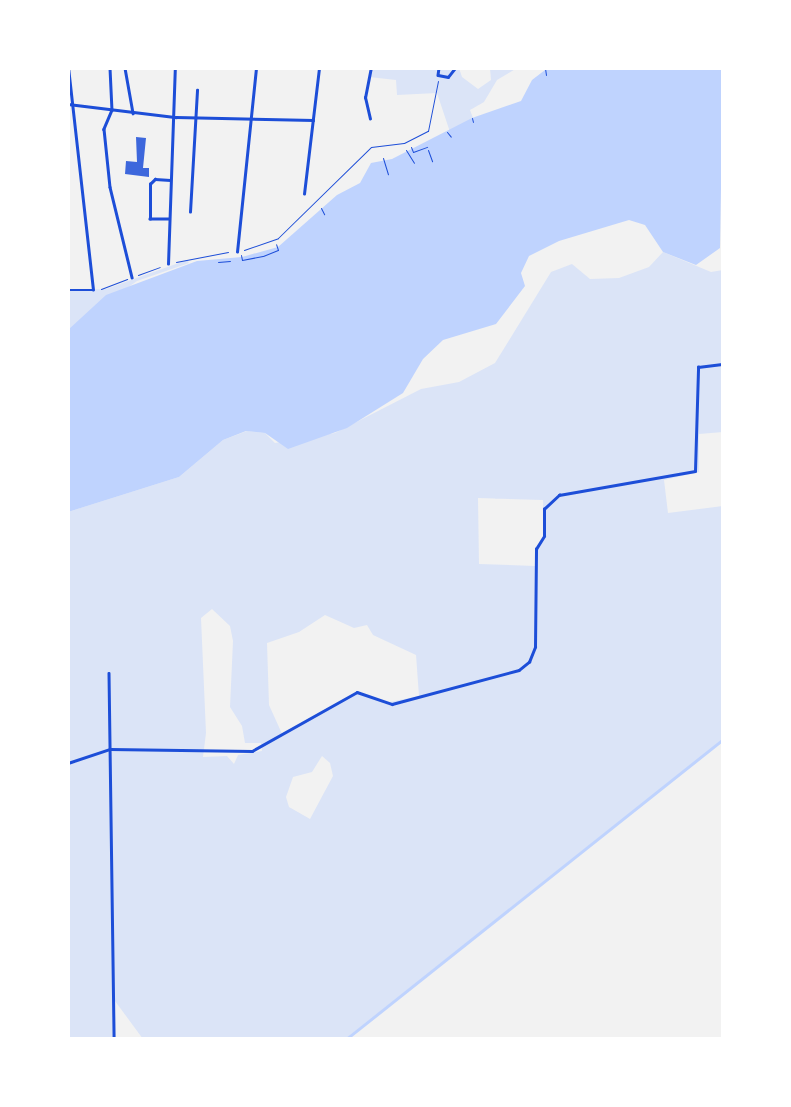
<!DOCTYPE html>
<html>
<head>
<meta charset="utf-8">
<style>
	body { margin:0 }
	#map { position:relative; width:791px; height:1107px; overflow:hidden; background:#f2f2f2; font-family:Bitter,serif }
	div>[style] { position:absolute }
	.green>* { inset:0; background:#dbe4f7 }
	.water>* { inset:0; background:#bfd3fe }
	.stream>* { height:2.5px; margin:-1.25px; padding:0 1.25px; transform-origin:1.25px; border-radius:1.25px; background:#bfd3fe }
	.building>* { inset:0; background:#3d67dc }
	.path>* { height:1px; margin:-0.5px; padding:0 0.5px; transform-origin:0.5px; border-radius:0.5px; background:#1d4ed8 }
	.minor>* { height:2.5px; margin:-1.25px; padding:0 1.25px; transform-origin:1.25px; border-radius:1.25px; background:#1d4ed8 }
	span { translate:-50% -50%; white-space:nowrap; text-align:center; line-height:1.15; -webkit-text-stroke:10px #fff; paint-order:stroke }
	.frame { position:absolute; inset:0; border:70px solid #fff; pointer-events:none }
</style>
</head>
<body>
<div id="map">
	<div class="green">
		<i style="clip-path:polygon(371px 68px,459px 68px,462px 77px,478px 89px,491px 80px,490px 68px,517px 68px,497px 80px,484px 102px,470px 110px,473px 118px,450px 132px,437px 93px,397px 95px,396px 80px,369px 77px)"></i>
		<i style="clip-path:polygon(evenodd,663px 252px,711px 272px,723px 270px,723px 432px,699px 434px,699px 472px,664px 480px,668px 513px,723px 506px,723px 739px,345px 1039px,143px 1039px,115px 1001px,114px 1039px,68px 1040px,68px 512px,179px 477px,223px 440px,247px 431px,265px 433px,275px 443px,335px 433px,421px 389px,459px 382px,495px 363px,551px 272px,572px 264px,590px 279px,619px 278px,649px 267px,663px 252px,478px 498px,543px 500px,544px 536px,536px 549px,535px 566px,479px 564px,478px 498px,663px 252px,212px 609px,230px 626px,233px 641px,230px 707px,242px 726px,245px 743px,261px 743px,262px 751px,238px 755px,234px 764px,227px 756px,203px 757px,206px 733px,201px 618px,212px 609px,663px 252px,325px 615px,354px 628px,367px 625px,373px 635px,416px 655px,419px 696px,385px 703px,357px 692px,283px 736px,269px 705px,267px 643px,299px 632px,325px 615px,663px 252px,322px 756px,330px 763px,333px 776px,310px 819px,289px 807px,286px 797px,293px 777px,312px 772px,322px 756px)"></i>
		<i style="clip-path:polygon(187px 260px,189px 263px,137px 281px,68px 330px,68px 290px,106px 289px)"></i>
	</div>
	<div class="water">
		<i style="clip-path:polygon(574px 68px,723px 68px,720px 248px,696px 265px,663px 252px,645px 225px,629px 220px,559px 241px,529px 256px,521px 273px,525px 286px,496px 324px,443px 340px,423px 359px,403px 393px,347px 428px,288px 449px,265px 433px,246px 431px,223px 440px,179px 477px,68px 512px,68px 330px,106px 295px,197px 261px,242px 257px,278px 247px,337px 195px,360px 183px,371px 163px,392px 159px,472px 118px,521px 101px,532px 80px,545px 70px)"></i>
	</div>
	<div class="stream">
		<i style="left:345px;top:1040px;width:484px;rotate:-38.5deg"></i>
	</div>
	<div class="building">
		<i style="clip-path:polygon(136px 137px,146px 138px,143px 168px,149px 168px,149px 177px,125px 174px,126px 161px,137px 162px)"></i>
	</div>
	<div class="path">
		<i style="left:545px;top:68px;width:7px;rotate:82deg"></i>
		<i style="left:472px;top:118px;width:4px;rotate:76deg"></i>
		<i style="left:447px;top:132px;width:6px;rotate:51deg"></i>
		<i style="left:411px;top:147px;width:5px;rotate:68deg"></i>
		<i style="left:413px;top:152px;width:15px;rotate:-20deg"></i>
		<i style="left:406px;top:150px;width:15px;rotate:58deg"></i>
		<i style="left:428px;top:150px;width:12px;rotate:70deg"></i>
		<i style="left:383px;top:158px;width:17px;rotate:73deg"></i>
		<i style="left:321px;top:208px;width:7px;rotate:63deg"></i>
		<i style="left:244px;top:250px;width:36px;rotate:-19deg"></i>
		<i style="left:278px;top:238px;width:130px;rotate:-44.4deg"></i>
		<i style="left:371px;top:147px;width:33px;rotate:-7deg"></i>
		<i style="left:404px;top:143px;width:27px;rotate:-27deg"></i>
		<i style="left:428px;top:131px;width:51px;rotate:-78.7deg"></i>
		<i style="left:241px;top:255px;width:5px;rotate:79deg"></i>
		<i style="left:242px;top:260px;width:21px;rotate:-11deg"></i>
		<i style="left:263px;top:256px;width:16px;rotate:-22deg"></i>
		<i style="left:278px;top:250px;width:6px;rotate:-108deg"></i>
		<i style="left:176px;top:262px;width:53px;rotate:-10.9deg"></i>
		<i style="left:218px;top:262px;width:12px;rotate:-5deg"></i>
		<i style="left:138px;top:275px;width:23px;rotate:-20deg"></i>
		<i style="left:101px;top:289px;width:28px;rotate:-21deg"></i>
	</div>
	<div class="minor">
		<i style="left:110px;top:68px;width:42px;rotate:87.3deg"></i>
		<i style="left:112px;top:110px;width:21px;rotate:113deg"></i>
		<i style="left:104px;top:129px;width:58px;rotate:84.1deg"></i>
		<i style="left:110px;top:187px;width:93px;rotate:76.3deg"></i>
		<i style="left:125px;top:68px;width:46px;rotate:79.9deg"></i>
		<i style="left:439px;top:68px;width:7px;rotate:98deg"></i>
		<i style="left:438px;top:75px;width:10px;rotate:11deg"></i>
		<i style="left:448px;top:77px;width:11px;rotate:-52deg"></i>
		<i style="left:68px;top:104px;width:109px;rotate:6.9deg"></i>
		<i style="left:176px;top:117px;width:137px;rotate:1.3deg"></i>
		<i style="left:370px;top:119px;width:22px;rotate:-103deg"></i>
		<i style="left:365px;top:98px;width:31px;rotate:-79deg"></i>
		<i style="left:304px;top:194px;width:127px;rotate:-83.2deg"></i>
		<i style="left:190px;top:212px;width:122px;rotate:-86.7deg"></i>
		<i style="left:169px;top:219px;width:19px;rotate:180deg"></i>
		<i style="left:150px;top:219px;width:35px;rotate:-90deg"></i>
		<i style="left:150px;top:184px;width:7px;rotate:-45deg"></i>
		<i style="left:155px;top:179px;width:15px;rotate:4deg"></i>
		<i style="left:237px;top:252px;width:185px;rotate:-84.1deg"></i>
		<i style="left:168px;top:264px;width:196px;rotate:-88deg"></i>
		<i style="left:68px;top:290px;width:25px"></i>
		<i style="left:93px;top:290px;width:223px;rotate:-96.4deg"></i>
		<i style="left:109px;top:673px;width:367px;rotate:89.2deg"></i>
		<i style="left:68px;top:763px;width:44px;rotate:-18.4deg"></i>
		<i style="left:110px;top:749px;width:142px;rotate:0.8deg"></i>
		<i style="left:252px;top:751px;width:120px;rotate:-29.3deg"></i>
		<i style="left:357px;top:692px;width:37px;rotate:19deg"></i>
		<i style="left:392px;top:704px;width:131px;rotate:-15deg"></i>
		<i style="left:519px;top:670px;width:13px;rotate:-39deg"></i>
		<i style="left:529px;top:662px;width:16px;rotate:-68deg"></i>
		<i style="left:535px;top:647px;width:98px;rotate:-89.4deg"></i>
		<i style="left:536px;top:549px;width:15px;rotate:-58deg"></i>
		<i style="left:544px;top:536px;width:27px;rotate:-90deg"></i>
		<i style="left:544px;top:509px;width:21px;rotate:-43deg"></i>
		<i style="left:559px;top:495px;width:138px;rotate:-10deg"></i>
		<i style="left:695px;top:471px;width:104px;rotate:-88.3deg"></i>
		<i style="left:698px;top:367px;width:26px;rotate:-7deg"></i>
	</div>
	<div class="frame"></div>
</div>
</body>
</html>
